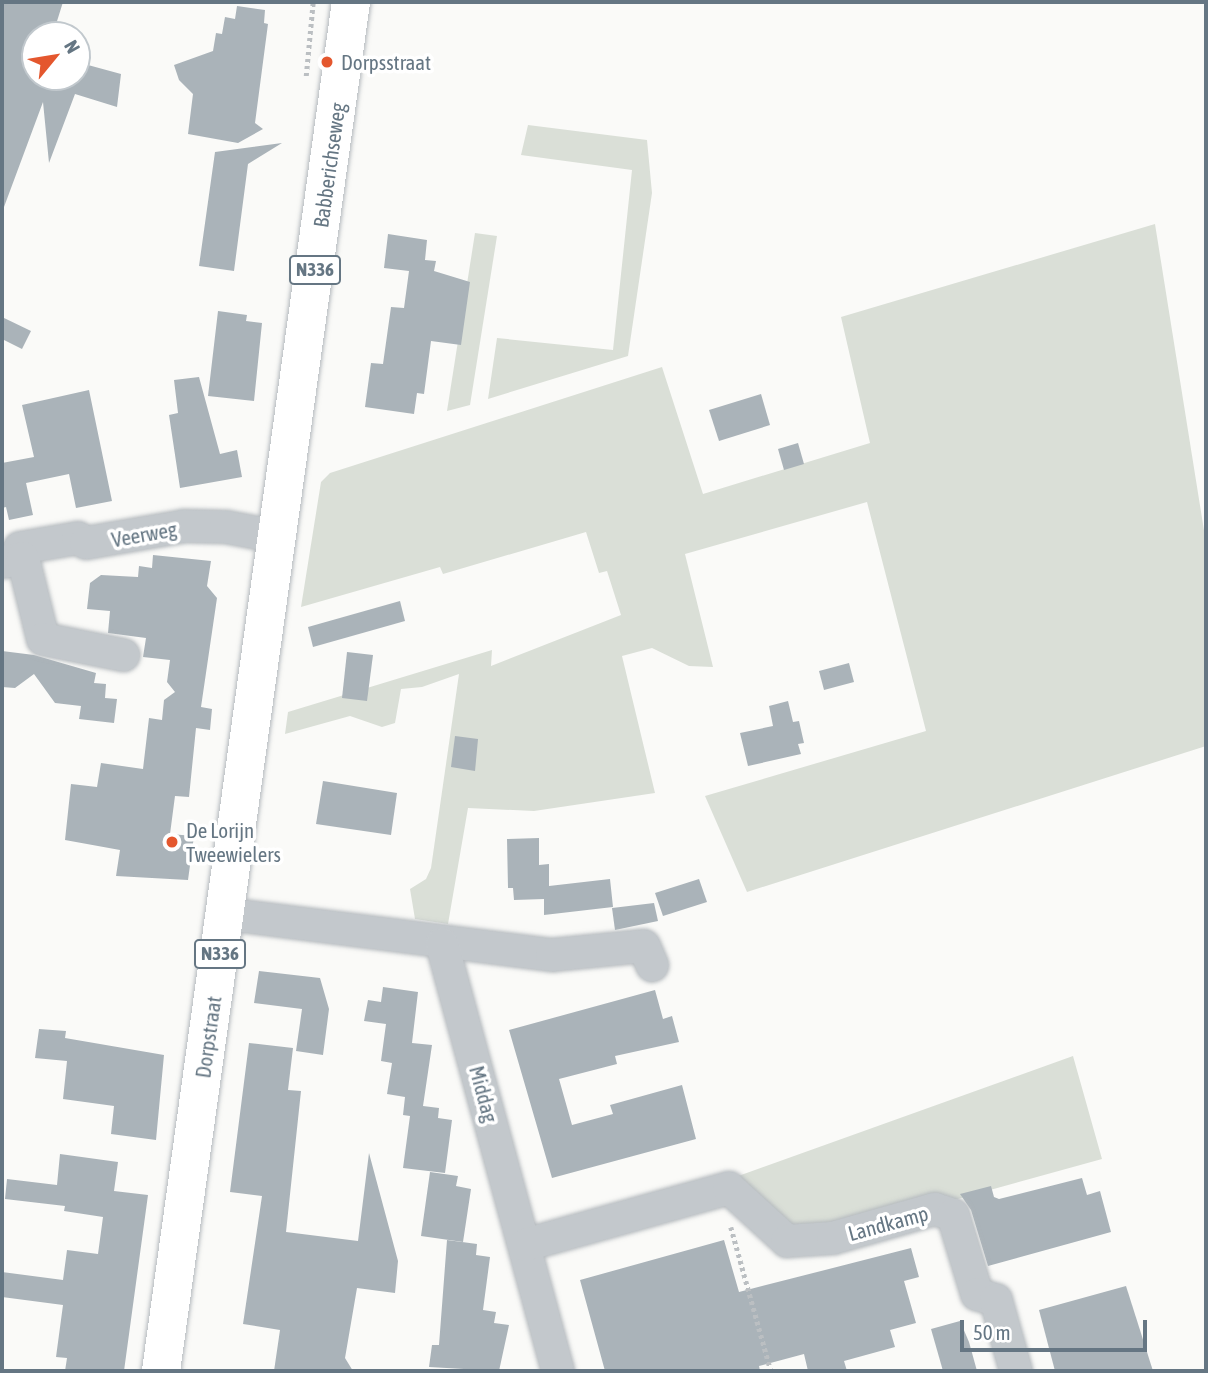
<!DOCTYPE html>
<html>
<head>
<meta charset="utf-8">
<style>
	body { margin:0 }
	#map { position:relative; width:1208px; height:1373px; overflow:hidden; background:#fafaf8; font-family:"Asap Condensed",sans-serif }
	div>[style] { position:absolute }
	.green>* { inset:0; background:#dadfd7 }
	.building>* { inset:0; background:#aab3b9 }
	.path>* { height:4.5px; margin-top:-2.25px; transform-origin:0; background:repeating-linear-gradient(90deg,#bbbfc2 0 3.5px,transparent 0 7px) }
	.roads { filter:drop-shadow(0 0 2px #b5babe) drop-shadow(0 0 2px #b5babe) }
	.minor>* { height:32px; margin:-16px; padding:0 16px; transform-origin:16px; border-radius:16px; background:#c3c8cc }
	.major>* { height:38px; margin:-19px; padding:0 19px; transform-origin:19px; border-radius:19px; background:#fff }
	.dots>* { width:19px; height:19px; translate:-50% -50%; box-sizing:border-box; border:4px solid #fff; border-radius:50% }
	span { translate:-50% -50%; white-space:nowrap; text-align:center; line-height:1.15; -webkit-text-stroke:7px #fff; paint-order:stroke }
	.shield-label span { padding:2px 5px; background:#fff; border:2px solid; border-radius:5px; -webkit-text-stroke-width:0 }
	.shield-label { font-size:19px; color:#657683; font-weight:700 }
	.poi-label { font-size:21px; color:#657683 }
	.left { translate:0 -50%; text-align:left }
	.street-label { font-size:21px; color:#657683 }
	.frame { position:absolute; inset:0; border:4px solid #657683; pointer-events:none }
	.north { position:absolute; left:21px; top:21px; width:70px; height:70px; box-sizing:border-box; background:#fff; border:2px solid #c1c8cd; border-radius:50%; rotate:60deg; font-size:19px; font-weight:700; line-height:28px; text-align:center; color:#657683 }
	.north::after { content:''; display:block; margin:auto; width:24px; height:32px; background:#e4572e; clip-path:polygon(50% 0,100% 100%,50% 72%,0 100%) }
	.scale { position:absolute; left:960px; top:1320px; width:187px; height:32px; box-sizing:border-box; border:4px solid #657683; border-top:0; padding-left:9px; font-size:21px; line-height:24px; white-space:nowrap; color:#657683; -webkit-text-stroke:5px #fff; paint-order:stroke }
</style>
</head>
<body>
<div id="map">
	<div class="green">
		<i style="clip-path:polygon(528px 125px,647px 140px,652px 193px,628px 356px,488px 399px,497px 338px,613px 350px,632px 170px,521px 155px)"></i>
		<i style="clip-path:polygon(1155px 224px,1206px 543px,1206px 746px,747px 892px,705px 796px,926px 731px,867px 502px,685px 554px,713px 667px,689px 666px,652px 648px,622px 656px,655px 793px,534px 811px,468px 808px,448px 924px,415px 919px,410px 889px,426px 879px,431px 868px,459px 674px,422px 687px,401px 689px,395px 723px,382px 727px,350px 716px,285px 734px,288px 712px,492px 650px,491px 666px,621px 615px,607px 571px,599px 573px,586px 532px,443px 574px,440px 567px,301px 607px,321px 482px,330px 473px,662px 367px,703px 494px,870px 443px,841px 317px)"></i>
		<i style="clip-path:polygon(475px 233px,497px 236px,470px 405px,447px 411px)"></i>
		<i style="clip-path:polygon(1073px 1056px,1102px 1159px,954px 1200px,930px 1197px,838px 1230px,791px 1227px,730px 1179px)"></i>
	</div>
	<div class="building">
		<i style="clip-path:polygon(2px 2px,63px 2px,53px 34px,35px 29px,35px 77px,77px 77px,77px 62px,121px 74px,117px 107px,75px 94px,49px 163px,43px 102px,4px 207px)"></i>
		<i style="clip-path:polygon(237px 6px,265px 10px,264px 23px,268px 24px,255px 123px,263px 129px,238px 143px,188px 134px,193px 94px,179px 80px,174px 65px,213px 51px,216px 33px,222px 34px,225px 17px,235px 19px)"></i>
		<i style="clip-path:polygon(282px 143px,248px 164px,234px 271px,199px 266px,215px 152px)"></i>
		<i style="clip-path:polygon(388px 234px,427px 240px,425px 260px,436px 261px,434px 271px,470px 282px,461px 345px,431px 341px,424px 394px,417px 393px,414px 414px,365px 407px,371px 363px,383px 364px,391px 307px,404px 308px,409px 271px,384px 268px)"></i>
		<i style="clip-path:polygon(218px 311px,247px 315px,246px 321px,262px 323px,254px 401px,208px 396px)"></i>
		<i style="clip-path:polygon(2px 317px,31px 331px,22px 349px,2px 339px)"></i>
		<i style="clip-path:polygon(199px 377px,220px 454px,237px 450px,242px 477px,180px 488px,169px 415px,178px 413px,174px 380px)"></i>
		<i style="clip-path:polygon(89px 390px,112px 501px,76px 508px,69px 474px,26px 483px,33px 515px,9px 520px,6px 507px,2px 508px,2px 463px,34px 457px,22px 405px)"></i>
		<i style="clip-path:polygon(761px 394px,770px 425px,719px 441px,709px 410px)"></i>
		<i style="clip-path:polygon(798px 443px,804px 464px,784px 470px,778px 449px)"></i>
		<i style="clip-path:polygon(153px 555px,211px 561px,207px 586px,217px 598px,201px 707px,212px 709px,210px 730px,196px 728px,189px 797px,175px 796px,170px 834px,194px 836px,188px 880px,116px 876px,120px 850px,65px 840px,71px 784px,97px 787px,101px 763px,143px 769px,149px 718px,162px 720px,164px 700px,175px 692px,167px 682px,170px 660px,143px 657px,146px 638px,108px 633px,110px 611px,87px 609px,90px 583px,101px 575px,138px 577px,139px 566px,152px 568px)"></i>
		<i style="clip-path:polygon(400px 601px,405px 621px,313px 647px,308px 627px)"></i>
		<i style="clip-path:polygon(2px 651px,34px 655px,96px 673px,94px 683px,106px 684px,105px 698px,117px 699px,114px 723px,79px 719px,81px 706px,55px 703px,34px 674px,15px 688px,2px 687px)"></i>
		<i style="clip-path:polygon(347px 652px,373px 655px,367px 701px,342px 698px)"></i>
		<i style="clip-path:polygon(849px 663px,854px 682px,824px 690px,819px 671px)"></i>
		<i style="clip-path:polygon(788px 701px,793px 722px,799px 721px,804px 743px,798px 744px,801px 754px,748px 766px,740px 733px,773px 726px,769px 706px)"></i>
		<i style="clip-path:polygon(455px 736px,478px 739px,475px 771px,451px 767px)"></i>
		<i style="clip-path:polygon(323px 781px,397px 793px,391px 835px,316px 824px)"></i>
		<i style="clip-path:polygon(539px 838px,539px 865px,549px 864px,549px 886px,610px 879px,613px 907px,544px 915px,544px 899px,514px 900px,513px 888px,508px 888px,507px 839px)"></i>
		<i style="clip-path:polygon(699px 879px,707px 902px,663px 916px,655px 893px)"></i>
		<i style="clip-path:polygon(654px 903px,658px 921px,615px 930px,612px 908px)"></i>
		<i style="clip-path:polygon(259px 971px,320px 978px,329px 1009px,323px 1055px,296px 1051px,302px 1009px,254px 1003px)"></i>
		<i style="clip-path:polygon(383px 987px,418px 992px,412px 1043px,432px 1045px,423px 1106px,439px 1108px,438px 1118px,452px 1120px,445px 1173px,403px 1168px,410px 1116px,403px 1115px,405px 1097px,387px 1094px,392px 1063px,381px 1061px,386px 1024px,364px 1021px,368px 1000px,381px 1002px)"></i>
		<i style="clip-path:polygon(655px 990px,663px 1019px,672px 1016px,679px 1042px,615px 1056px,617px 1064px,559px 1079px,572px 1125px,613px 1114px,610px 1105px,682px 1085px,696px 1139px,552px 1178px,509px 1030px)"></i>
		<i style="clip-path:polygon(39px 1029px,66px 1031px,65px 1038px,164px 1055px,156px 1140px,111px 1134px,114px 1106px,63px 1099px,67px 1061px,35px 1058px)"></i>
		<i style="clip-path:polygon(249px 1043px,293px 1048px,288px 1090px,301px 1091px,286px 1232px,358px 1241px,369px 1153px,398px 1261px,395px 1293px,357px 1288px,345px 1358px,353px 1371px,274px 1371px,280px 1330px,243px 1324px,262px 1196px,230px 1192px)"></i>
		<i style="clip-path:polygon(60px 1154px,118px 1162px,114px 1191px,148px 1195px,124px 1371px,65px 1371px,67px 1358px,56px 1357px,63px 1305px,2px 1297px,2px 1272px,63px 1280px,67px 1250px,98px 1254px,103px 1217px,64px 1211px,65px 1206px,5px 1199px,7px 1179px,57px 1185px)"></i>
		<i style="clip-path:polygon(430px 1172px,458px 1176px,456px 1186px,471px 1189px,463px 1242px,421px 1236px)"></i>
		<i style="clip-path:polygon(1082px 1178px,1087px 1195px,1100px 1191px,1111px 1232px,988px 1266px,971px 1210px,960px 1194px,991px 1186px,994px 1197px,999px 1199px)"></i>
		<i style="clip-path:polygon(447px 1240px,477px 1244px,476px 1255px,490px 1257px,483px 1310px,496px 1312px,494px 1323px,509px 1325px,499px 1371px,429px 1367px,432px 1345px,439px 1345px)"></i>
		<i style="clip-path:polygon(724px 1240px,739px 1292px,911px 1248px,919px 1277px,904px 1281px,916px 1323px,890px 1330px,895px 1347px,844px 1361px,847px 1371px,808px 1371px,804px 1354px,759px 1366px,760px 1371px,605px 1371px,580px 1280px)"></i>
		<i style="clip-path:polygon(1126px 1286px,1153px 1371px,1055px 1371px,1039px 1310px)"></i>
		<i style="clip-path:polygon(960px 1321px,969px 1342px,977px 1371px,943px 1371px,931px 1329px)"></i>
	</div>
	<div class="path">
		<i style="left:306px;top:76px;width:74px;rotate:-84.6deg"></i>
		<i style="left:731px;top:1227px;width:149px;rotate:74.5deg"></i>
	</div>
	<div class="roads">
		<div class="minor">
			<i style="left:23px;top:558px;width:10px;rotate:-107deg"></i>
			<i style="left:20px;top:548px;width:59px;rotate:-9.8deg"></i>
			<i style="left:78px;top:538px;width:9px;rotate:32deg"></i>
			<i style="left:86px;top:543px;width:99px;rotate:-9.8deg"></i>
			<i style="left:184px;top:526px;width:42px;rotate:1.4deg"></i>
			<i style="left:226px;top:527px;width:54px;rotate:10.7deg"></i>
			<i style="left:3px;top:562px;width:20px;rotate:-11deg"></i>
			<i style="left:23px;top:558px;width:83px;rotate:76.1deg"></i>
			<i style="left:43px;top:639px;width:82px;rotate:11.3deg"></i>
			<i style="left:226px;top:914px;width:329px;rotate:7.2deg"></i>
			<i style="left:552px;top:955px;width:92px;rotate:-5.6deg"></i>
			<i style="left:644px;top:946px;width:21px;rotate:67deg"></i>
			<i style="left:442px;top:944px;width:442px;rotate:74.8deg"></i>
			<i style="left:525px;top:1245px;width:212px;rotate:-15.6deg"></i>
			<i style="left:729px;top:1188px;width:79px;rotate:42.4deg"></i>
			<i style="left:787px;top:1241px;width:46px;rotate:-3.7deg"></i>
			<i style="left:833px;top:1238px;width:106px;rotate:-15.9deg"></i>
			<i style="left:935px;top:1209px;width:19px;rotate:18deg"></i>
			<i style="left:953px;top:1215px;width:83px;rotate:73.1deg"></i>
			<i style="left:977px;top:1294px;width:20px;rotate:18deg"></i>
			<i style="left:996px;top:1300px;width:74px;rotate:74.3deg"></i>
		</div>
		<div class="major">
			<i style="left:161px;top:1371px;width:1382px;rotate:-82.1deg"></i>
		</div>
	</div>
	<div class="dots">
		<i style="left:327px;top:62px;background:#e4572e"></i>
		<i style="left:172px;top:842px;background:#e4572e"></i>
	</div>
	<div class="shield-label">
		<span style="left:315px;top:270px">N336</span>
		<span style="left:220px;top:954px">N336</span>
	</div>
	<div class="poi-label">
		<span class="left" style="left:341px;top:62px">Dorpsstraat</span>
		<span class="left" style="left:186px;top:842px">De Lorijn<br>Tweewielers</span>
	</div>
	<div class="street-label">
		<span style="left:329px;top:165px;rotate:-82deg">Babberichseweg</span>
		<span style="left:144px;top:534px;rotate:-10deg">Veerweg</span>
		<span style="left:208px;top:1037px;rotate:-82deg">Dorpstraat</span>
		<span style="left:484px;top:1094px;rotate:75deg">Middag</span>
		<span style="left:888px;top:1223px;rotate:-15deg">Landkamp</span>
	</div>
	<div class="frame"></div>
	<div class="north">N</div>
	<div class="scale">50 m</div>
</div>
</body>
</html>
